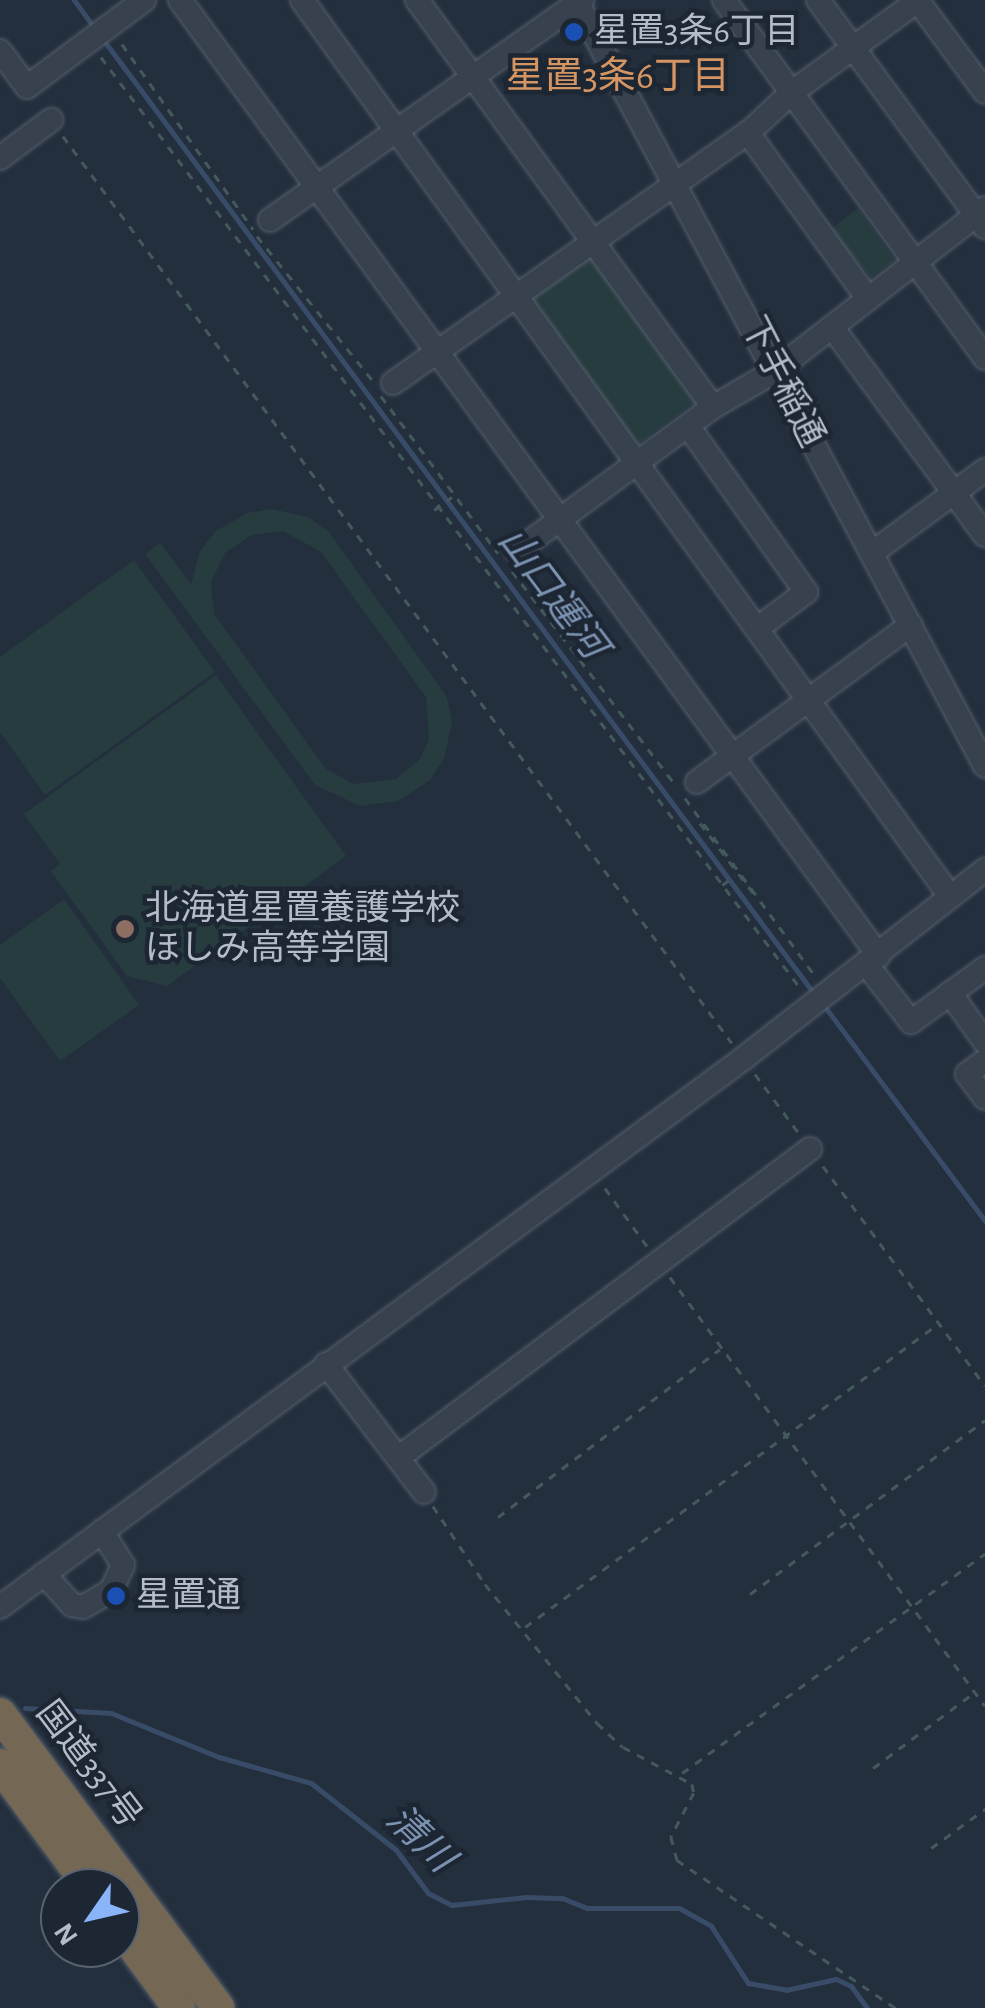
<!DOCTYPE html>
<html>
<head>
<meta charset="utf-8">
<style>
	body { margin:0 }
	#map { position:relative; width:985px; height:2008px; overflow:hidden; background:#242f3e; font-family:"Alegreya Sans","Noto Sans JP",sans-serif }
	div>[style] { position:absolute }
	.green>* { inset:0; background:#263c3f }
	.stream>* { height:5px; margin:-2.5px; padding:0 2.5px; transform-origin:2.5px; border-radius:2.5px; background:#394c67 }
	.path>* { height:2.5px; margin-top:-1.25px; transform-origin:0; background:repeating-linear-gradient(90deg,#44595c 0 8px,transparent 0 16px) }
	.roads { filter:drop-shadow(0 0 2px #565f6c) drop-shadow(0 0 2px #565f6c) }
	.minor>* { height:22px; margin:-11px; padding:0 11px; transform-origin:11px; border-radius:11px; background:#38414e }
	.highway>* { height:32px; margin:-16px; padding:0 16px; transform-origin:16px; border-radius:16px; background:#746855 }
	.dots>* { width:28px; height:28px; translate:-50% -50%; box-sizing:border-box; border:5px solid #1d2633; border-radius:50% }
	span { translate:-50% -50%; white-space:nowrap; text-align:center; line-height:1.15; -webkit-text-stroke:9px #1d2633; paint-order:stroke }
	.poi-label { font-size:35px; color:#b4bcc9 }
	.left { translate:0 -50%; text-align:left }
	.street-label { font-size:35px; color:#b4bcc9 }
	.neighbourhood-label { font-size:38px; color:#d59563 }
	.water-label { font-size:38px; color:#7c92b1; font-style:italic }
	.north { position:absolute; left:40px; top:1868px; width:100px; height:100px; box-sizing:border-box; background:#1d2633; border:2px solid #59626f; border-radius:50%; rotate:236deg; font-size:28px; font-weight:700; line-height:40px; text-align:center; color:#b4bcc9 }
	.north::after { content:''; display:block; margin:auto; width:35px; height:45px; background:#8ab4f8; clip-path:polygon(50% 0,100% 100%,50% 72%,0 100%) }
</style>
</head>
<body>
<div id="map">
	<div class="green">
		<i style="clip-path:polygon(858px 208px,895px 260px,871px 278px,830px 230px)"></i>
		<i style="clip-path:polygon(589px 254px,695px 402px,636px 446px,531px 305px,531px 293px)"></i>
		<i style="clip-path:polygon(evenodd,272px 509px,308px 517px,329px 532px,447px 697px,452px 722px,444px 759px,430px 780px,398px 801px,360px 806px,315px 785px,145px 554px,160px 543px,191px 584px,200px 551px,216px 531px,247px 513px,272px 509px,283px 531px,321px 552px,426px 697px,429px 740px,420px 759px,396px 779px,354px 784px,326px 769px,214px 614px,211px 582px,225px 553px,251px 535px,283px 531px)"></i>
		<i style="clip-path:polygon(134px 560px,215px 672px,45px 795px,0 732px,0 657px)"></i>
		<i style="clip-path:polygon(216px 675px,346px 856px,167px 986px,127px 976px,51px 871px,60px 864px,24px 814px)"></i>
		<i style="clip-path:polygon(64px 899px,139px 1005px,60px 1061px,0 978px,0 945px)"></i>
	</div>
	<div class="stream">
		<i style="left:74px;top:0;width:36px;rotate:54deg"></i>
		<i style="left:102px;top:38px;width:1193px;rotate:53.31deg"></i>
		<i style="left:822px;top:1003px;width:272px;rotate:53.2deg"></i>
		<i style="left:25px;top:1708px;width:86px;rotate:3.3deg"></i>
		<i style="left:111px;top:1713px;width:117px;rotate:22.2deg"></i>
		<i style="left:219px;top:1757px;width:96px;rotate:15.8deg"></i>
		<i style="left:311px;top:1783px;width:108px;rotate:38.2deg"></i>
		<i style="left:396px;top:1850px;width:54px;rotate:53.3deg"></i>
		<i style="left:428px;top:1893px;width:27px;rotate:27deg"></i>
		<i style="left:452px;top:1905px;width:75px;rotate:-6.1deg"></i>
		<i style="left:527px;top:1897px;width:35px;rotate:2deg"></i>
		<i style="left:562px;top:1898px;width:27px;rotate:22deg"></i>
		<i style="left:587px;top:1908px;width:92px"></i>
		<i style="left:679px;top:1908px;width:37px;rotate:29deg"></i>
		<i style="left:711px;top:1926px;width:68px;rotate:57deg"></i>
		<i style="left:748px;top:1983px;width:39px;rotate:10deg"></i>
		<i style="left:786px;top:1990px;width:51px;rotate:-12.4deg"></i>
		<i style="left:836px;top:1979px;width:17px;rotate:25deg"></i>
		<i style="left:851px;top:1986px;width:27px;rotate:54deg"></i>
	</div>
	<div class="path">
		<i style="left:122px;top:44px;width:227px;rotate:54.7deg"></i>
		<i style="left:101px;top:57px;width:1166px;rotate:53.09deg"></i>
		<i style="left:63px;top:136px;width:1127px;rotate:53.59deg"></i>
		<i style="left:257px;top:236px;width:186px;rotate:51.3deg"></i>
		<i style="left:381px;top:396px;width:196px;rotate:53.3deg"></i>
		<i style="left:434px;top:510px;width:22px;rotate:-36deg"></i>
		<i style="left:512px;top:571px;width:272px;rotate:52.6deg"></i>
		<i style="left:685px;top:798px;width:222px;rotate:53.8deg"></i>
		<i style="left:700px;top:823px;width:89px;rotate:52.7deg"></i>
		<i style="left:722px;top:885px;width:16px;rotate:-35deg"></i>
		<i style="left:755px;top:1074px;width:72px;rotate:53.4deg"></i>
		<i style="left:823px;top:1166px;width:273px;rotate:53.6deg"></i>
		<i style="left:605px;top:1188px;width:72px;rotate:54.1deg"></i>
		<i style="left:670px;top:1277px;width:532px;rotate:53.71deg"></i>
		<i style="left:433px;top:1506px;width:94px;rotate:56.3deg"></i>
		<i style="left:485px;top:1584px;width:179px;rotate:51.1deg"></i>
		<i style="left:597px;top:1723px;width:35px;rotate:43deg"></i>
		<i style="left:623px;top:1747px;width:78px;rotate:28.2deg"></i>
		<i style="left:692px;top:1784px;width:9px;rotate:77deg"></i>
		<i style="left:694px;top:1793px;width:50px;rotate:117.6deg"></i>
		<i style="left:671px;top:1837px;width:24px;rotate:75deg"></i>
		<i style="left:677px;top:1860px;width:264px;rotate:34.1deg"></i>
		<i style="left:498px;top:1517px;width:278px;rotate:-37.1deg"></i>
		<i style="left:750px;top:1594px;width:292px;rotate:-36.5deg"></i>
		<i style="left:525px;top:1627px;width:512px;rotate:-36.27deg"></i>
		<i style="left:873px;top:1768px;width:127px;rotate:-36.7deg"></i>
		<i style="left:682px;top:1773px;width:374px;rotate:-35.9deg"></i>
		<i style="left:931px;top:1848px;width:67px;rotate:-35.8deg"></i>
	</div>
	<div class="roads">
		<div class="minor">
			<i style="left:180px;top:0;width:1184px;rotate:53.83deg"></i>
			<i style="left:302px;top:0;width:1106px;rotate:54.13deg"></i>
			<i style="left:417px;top:0;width:503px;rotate:53.97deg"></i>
			<i style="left:576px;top:0;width:868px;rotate:61.9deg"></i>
			<i style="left:724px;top:0;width:443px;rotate:53.9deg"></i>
			<i style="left:818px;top:0;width:282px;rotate:53.7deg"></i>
			<i style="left:917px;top:0;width:114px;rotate:53.5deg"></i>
			<i style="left:0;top:51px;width:45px;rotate:53.1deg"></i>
			<i style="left:27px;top:87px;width:146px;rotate:-36.6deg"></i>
			<i style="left:748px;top:133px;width:201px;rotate:54.1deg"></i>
			<i style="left:0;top:158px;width:64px;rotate:-36.7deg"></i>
			<i style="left:270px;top:220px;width:382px;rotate:-35.2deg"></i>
			<i style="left:832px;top:327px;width:258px;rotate:53.7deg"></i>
			<i style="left:393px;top:383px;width:434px;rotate:-35.2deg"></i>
			<i style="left:748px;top:133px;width:59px;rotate:-42.9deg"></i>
			<i style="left:791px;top:93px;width:158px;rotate:-36deg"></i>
			<i style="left:688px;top:426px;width:204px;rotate:54.6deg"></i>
			<i style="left:806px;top:592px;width:60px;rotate:143.1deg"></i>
			<i style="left:517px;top:551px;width:243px;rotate:-36.3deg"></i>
			<i style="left:713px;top:407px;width:72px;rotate:-30.1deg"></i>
			<i style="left:775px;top:371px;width:266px;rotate:-37.8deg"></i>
			<i style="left:872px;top:553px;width:140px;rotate:-36.3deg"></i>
			<i style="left:697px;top:782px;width:265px;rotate:-36.3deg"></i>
			<i style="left:867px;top:965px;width:72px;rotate:52.3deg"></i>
			<i style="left:911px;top:1022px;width:92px;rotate:-36.1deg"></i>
			<i style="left:950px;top:993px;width:60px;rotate:54.5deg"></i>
			<i style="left:985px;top:1061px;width:22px;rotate:144deg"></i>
			<i style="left:967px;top:1074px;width:30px;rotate:53deg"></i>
			<i style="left:326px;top:1364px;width:161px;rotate:52.6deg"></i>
			<i style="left:398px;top:1458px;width:515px;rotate:-36.87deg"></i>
			<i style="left:44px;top:1574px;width:42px;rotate:47.9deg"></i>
			<i style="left:72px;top:1605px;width:11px;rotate:10deg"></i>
			<i style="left:83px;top:1607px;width:32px;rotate:-30deg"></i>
			<i style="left:111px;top:1591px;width:29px;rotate:-65deg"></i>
			<i style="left:123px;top:1565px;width:40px;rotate:-122deg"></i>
			<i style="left:0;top:1607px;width:925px;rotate:-36.42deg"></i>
			<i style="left:744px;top:1058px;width:306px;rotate:-38deg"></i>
		</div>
		<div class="highway">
			<i style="left:0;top:1714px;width:366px;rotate:53.4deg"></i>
			<i style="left:0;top:1765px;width:153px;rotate:53.5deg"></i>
			<i style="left:120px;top:1928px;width:99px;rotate:53.6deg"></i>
		</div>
	</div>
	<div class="dots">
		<i style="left:574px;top:32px;background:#1a4fb4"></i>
		<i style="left:125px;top:929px;background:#8d6e63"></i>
		<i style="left:116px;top:1596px;background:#1a4fb4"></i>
	</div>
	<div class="poi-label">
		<span class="left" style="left:594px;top:32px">星置3条6丁目</span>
		<span class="left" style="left:145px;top:929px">北海道星置養護学校<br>ほしみ高等学園</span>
		<span class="left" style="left:136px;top:1596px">星置通</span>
	</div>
	<div class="street-label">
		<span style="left:782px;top:382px;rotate:63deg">下手稲通</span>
		<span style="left:88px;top:1765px;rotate:53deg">国道337号</span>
	</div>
	<div class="neighbourhood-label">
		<span style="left:618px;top:78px">星置3条6丁目</span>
	</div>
	<div class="water-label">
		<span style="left:551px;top:594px;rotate:53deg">山口運河</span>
		<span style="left:419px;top:1840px;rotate:44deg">清川</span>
	</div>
	<div class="north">N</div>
</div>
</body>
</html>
